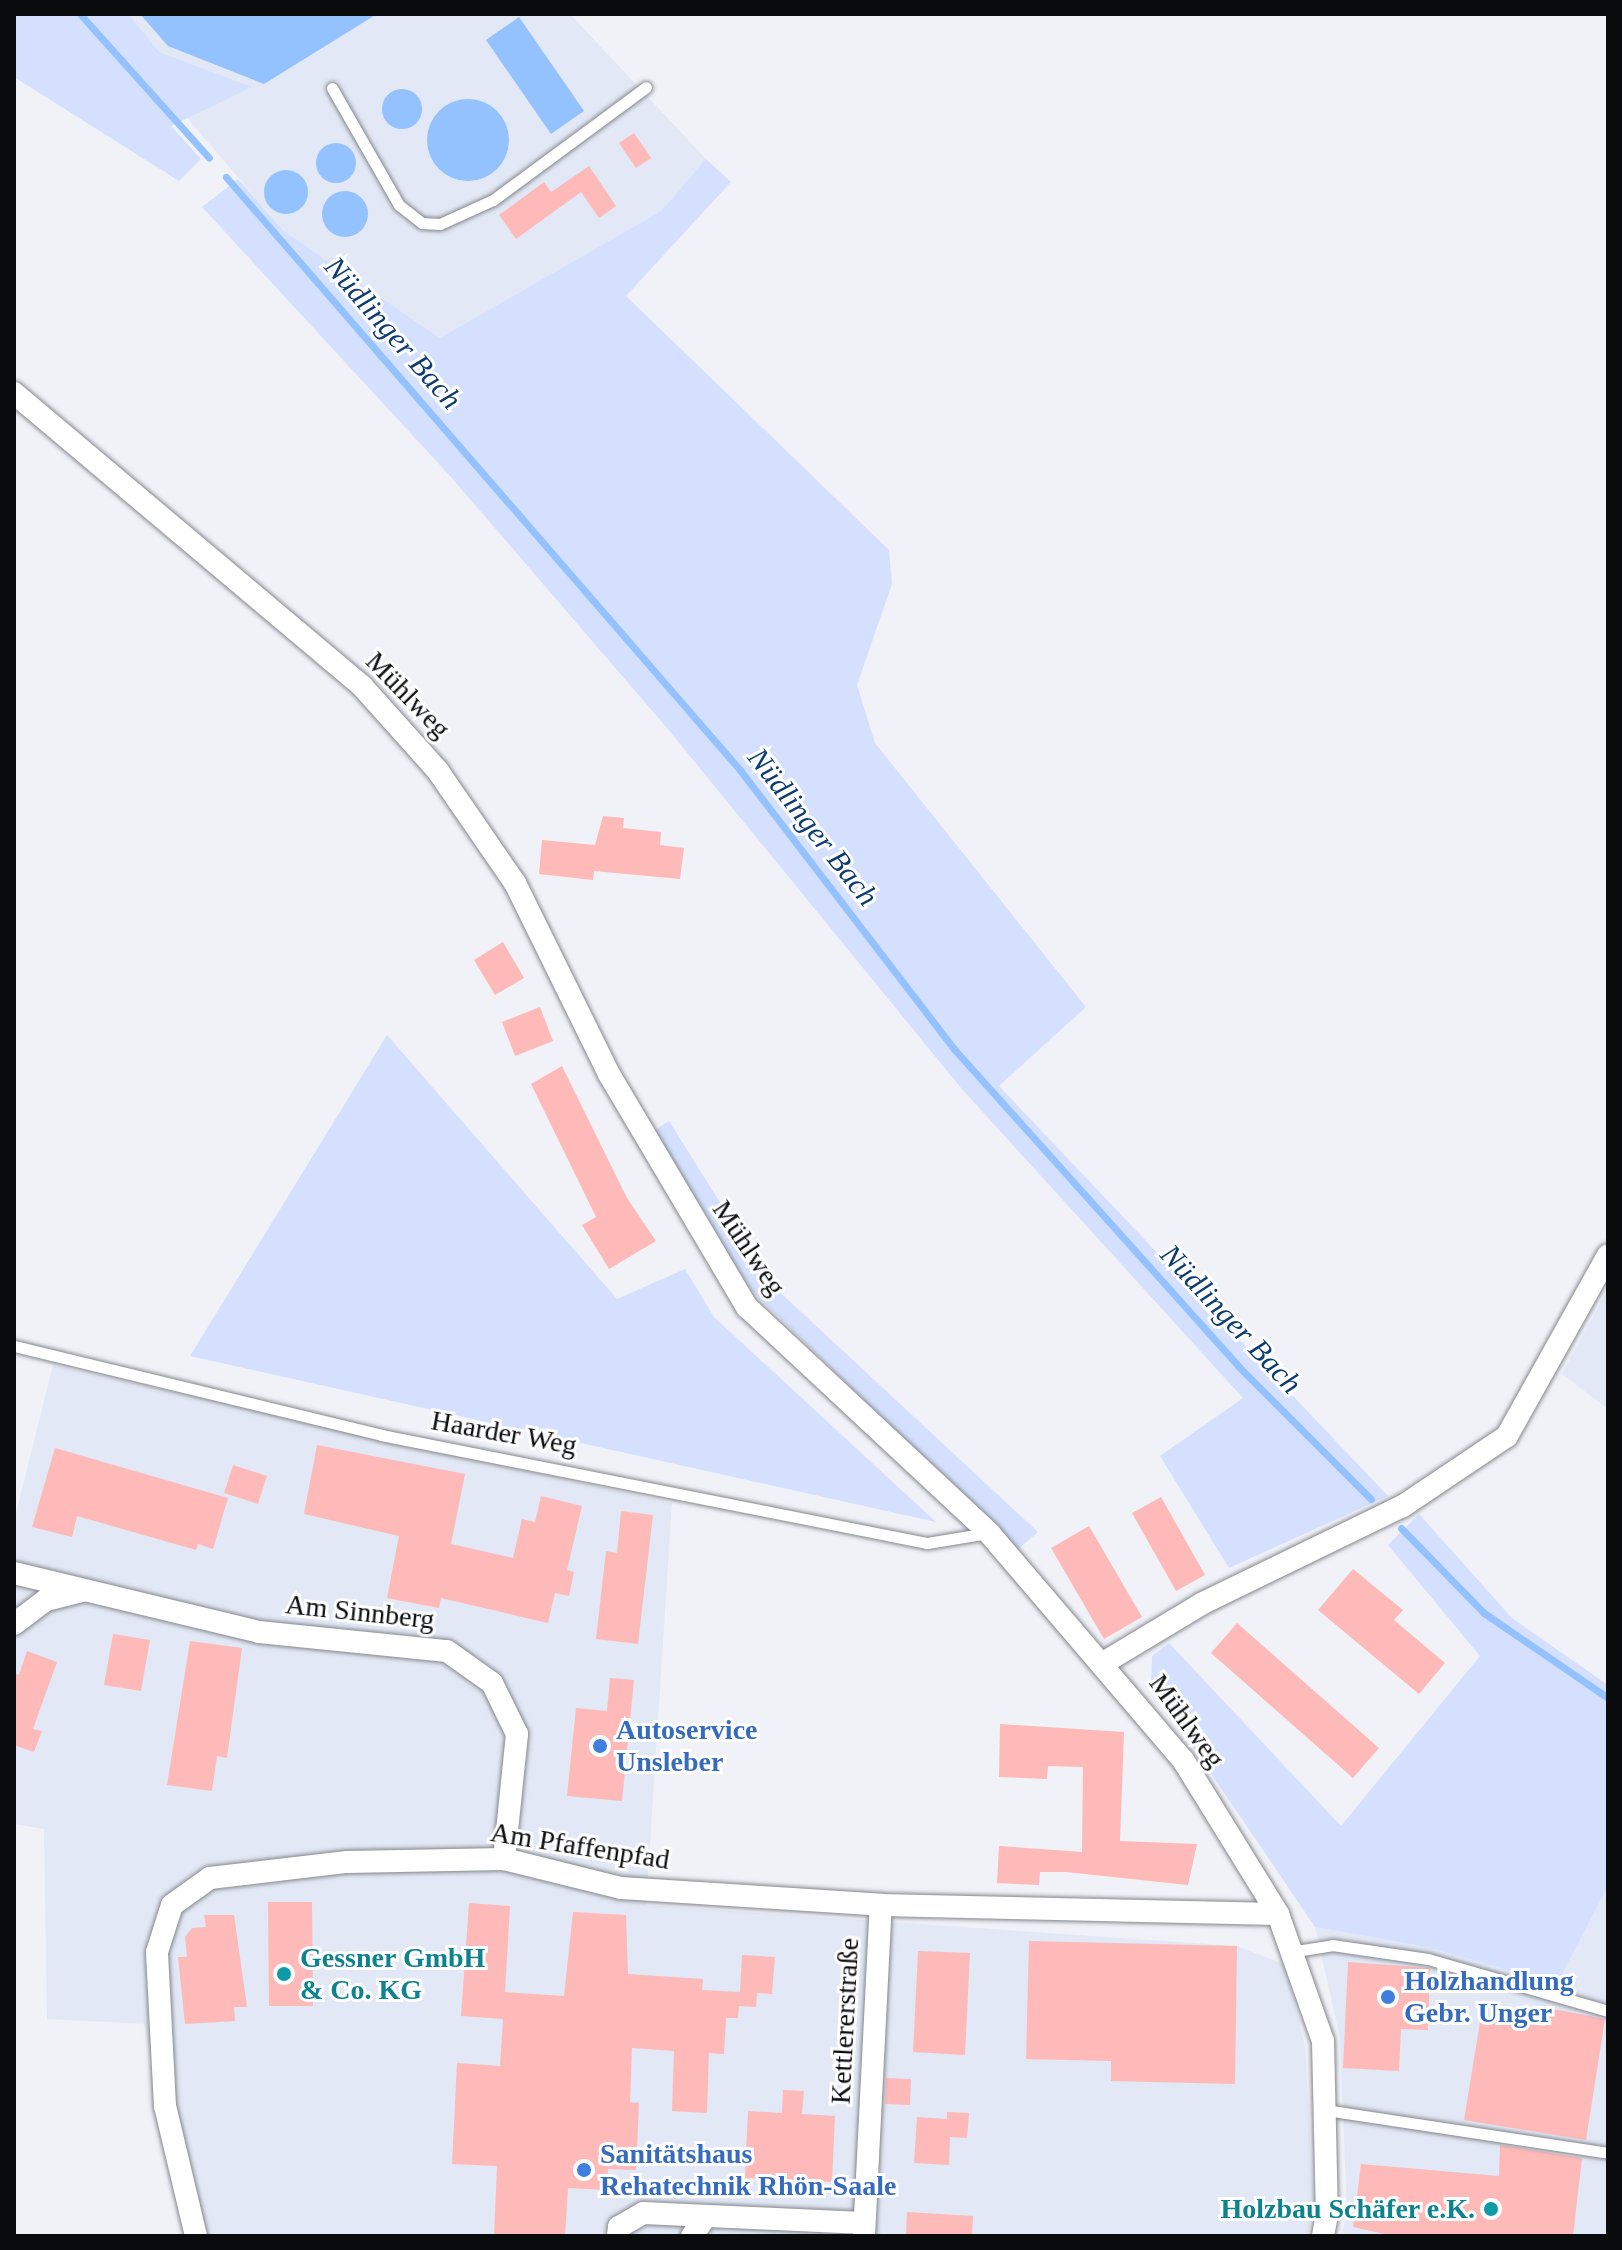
<!DOCTYPE html>
<html>
<head>
<meta charset="utf-8">
<style>
	body { margin:0 }
	#map { position:relative; width:1622px; height:2250px; overflow:hidden; background:#f0f2f8; font-family:"Times New Roman",serif }
	div>[style] { position:absolute }
	.built>* { inset:0; background:#e2e8f5 }
	.green>* { inset:0; background:#d4e0fd }
	.water>* { inset:0; background:#93c2fe }
	.round { border-radius:50% }
	.stream>* { height:7px; margin:-3.5px; padding:0 3.5px; transform-origin:3.5px; border-radius:3.5px; background:#93c2fe }
	.building>* { inset:0; background:#febab8 }
	.roads { filter:drop-shadow(0 0 2px #85878d) drop-shadow(0 0 2px #85878d) }
	.service>* { height:11px; margin:-5.5px; padding:0 5.5px; transform-origin:5.5px; border-radius:5.5px; background:#fff }
	.minor>* { height:22px; margin:-11px; padding:0 11px; transform-origin:11px; border-radius:11px; background:#fff }
	.dots>* { width:22px; height:22px; translate:-50% -50%; box-sizing:border-box; border:4px solid #fff; border-radius:50% }
	span { translate:-50% -50%; white-space:nowrap; text-align:center; line-height:1.15; -webkit-text-stroke:6px #fff; paint-order:stroke }
	.street-label { font-size:28px; color:#0a0b0d }
	.shop-label { font-size:28px; color:#366cbe; font-weight:700 }
	.left { translate:0 -50%; text-align:left }
	.culture-label { font-size:28px; color:#0d838f; font-weight:700 }
	.right { translate:-100% -50%; text-align:right }
	.water-label { font-size:30px; color:#0e3c71; font-style:italic }
	.frame { position:absolute; inset:0; border:16px solid #0a0b0d; pointer-events:none }
</style>
</head>
<body>
<div id="map">
	<div class="built">
		<i style="clip-path:polygon(98px 14px,570px 14px,706px 159px,661px 211px,440px 338px,284px 231px)"></i>
		<i style="clip-path:polygon(1608px 1289px,1608px 1409px,1562px 1374px)"></i>
		<i style="clip-path:polygon(53px 1365px,672px 1503px,646px 1905px,1237px 1946px,1286px 1965px,1305px 2047px,1314px 2206px,1307px 2236px,185px 2236px,144px 2024px,47px 2019px,44px 1829px,14px 1824px,14px 1522px)"></i>
		<i style="clip-path:polygon(1608px 1886px,1608px 2236px,1341px 2236px,1347px 2213px,1340px 2038px,1315px 1927px,1427px 1947px,1557px 1984px)"></i>
	</div>
	<div class="green">
		<i style="clip-path:polygon(14px 14px,128px 14px,159px 52px,252px 87px,171px 126px,201px 159px,179px 181px,14px 77px)"></i>
		<i style="clip-path:polygon(706px 159px,731px 182px,626px 296px,889px 550px,892px 584px,857px 685px,875px 743px,1086px 1007px,999px 1086px,1388px 1496px,1229px 1568px,1160px 1456px,1243px 1398px,961px 1088px,667px 728px,451px 477px,202px 207px,238px 179px,284px 231px,440px 338px,661px 211px)"></i>
		<i style="clip-path:polygon(387px 1035px,617px 1299px,685px 1269px,714px 1317px,936px 1522px,190px 1356px)"></i>
		<i style="clip-path:polygon(669px 1121px,771px 1284px,1038px 1532px,1017px 1550px,751px 1290px,652px 1132px)"></i>
		<i style="clip-path:polygon(1419px 1514px,1512px 1618px,1608px 1685px,1608px 1886px,1557px 1984px,1427px 1947px,1315px 1927px,1151px 1685px,1152px 1656px,1169px 1643px,1341px 1826px,1480px 1656px,1388px 1545px)"></i>
	</div>
	<div class="water">
		<i style="clip-path:polygon(140px 14px,377px 14px,264px 84px,168px 46px)"></i>
		<i style="clip-path:polygon(519px 17px,584px 111px,551px 134px,486px 40px)"></i>
		<i class="round" style="left:382px;top:89px;width:40px;height:40px"></i>
		<i class="round" style="left:427px;top:99px;width:82px;height:82px"></i>
		<i class="round" style="left:316px;top:143px;width:40px;height:40px"></i>
		<i class="round" style="left:264px;top:170px;width:44px;height:44px"></i>
		<i class="round" style="left:322px;top:191px;width:46px;height:46px"></i>
	</div>
	<div class="stream">
		<i style="left:80px;top:14px;width:193px;rotate:48.1deg"></i>
		<i style="left:226px;top:177px;width:785px;rotate:49.08deg"></i>
		<i style="left:740px;top:770px;width:352px;rotate:52.5deg"></i>
		<i style="left:954px;top:1049px;width:426px;rotate:48.1deg"></i>
		<i style="left:1238px;top:1366px;width:188px;rotate:45deg"></i>
		<i style="left:1401px;top:1528px;width:119px;rotate:45.7deg"></i>
		<i style="left:1484px;top:1613px;width:150px;rotate:34.4deg"></i>
	</div>
	<div class="building">
		<i style="clip-path:polygon(634px 133px,651px 158px,636px 168px,619px 143px)"></i>
		<i style="clip-path:polygon(589px 166px,616px 206px,599px 218px,581px 192px,516px 239px,499px 215px,544px 182px,551px 192px)"></i>
		<i style="clip-path:polygon(603px 816px,624px 818px,623px 828px,661px 832px,660px 845px,684px 848px,680px 879px,594px 871px,593px 880px,539px 874px,542px 840px,595px 845px)"></i>
		<i style="clip-path:polygon(503px 942px,524px 978px,495px 995px,474px 960px)"></i>
		<i style="clip-path:polygon(540px 1007px,553px 1041px,515px 1056px,502px 1022px)"></i>
		<i style="clip-path:polygon(562px 1066px,627px 1198px,656px 1241px,609px 1269px,582px 1225px,596px 1217px,531px 1084px)"></i>
		<i style="clip-path:polygon(317px 1445px,465px 1474px,451px 1544px,513px 1558px,522px 1519px,535px 1522px,541px 1496px,582px 1506px,567px 1570px,574px 1572px,569px 1596px,555px 1593px,548px 1623px,441px 1598px,439px 1608px,387px 1598px,399px 1536px,304px 1514px)"></i>
		<i style="clip-path:polygon(55px 1448px,228px 1498px,213px 1549px,198px 1544px,196px 1550px,77px 1516px,72px 1537px,32px 1527px)"></i>
		<i style="clip-path:polygon(233px 1465px,267px 1476px,258px 1504px,224px 1493px)"></i>
		<i style="clip-path:polygon(1161px 1497px,1205px 1575px,1176px 1591px,1132px 1513px)"></i>
		<i style="clip-path:polygon(621px 1511px,653px 1515px,638px 1644px,596px 1639px,606px 1551px,617px 1553px)"></i>
		<i style="clip-path:polygon(1089px 1526px,1142px 1617px,1104px 1639px,1051px 1548px)"></i>
		<i style="clip-path:polygon(1353px 1569px,1403px 1610px,1394px 1620px,1445px 1663px,1419px 1694px,1318px 1610px)"></i>
		<i style="clip-path:polygon(1237px 1623px,1379px 1748px,1353px 1778px,1211px 1653px)"></i>
		<i style="clip-path:polygon(113px 1634px,150px 1640px,141px 1691px,104px 1685px)"></i>
		<i style="clip-path:polygon(190px 1641px,242px 1648px,227px 1758px,217px 1756px,212px 1791px,167px 1785px)"></i>
		<i style="clip-path:polygon(27px 1651px,57px 1662px,33px 1729px,42px 1731px,34px 1752px,14px 1745px,14px 1673px,19px 1675px)"></i>
		<i style="clip-path:polygon(610px 1678px,634px 1680px,622px 1801px,567px 1796px,576px 1708px,607px 1711px)"></i>
		<i style="clip-path:polygon(1000px 1724px,1124px 1732px,1120px 1841px,1197px 1844px,1188px 1885px,1066px 1872px,1040px 1872px,1039px 1885px,997px 1883px,999px 1846px,1082px 1852px,1083px 1767px,1048px 1766px,1047px 1779px,999px 1777px)"></i>
		<i style="clip-path:polygon(268px 1902px,312px 1902px,313px 2006px,269px 2006px)"></i>
		<i style="clip-path:polygon(469px 1903px,510px 1906px,505px 1992px,564px 1996px,573px 1912px,626px 1915px,628px 1974px,703px 1979px,702px 1990px,740px 1992px,742px 1955px,775px 1957px,772px 1994px,757px 1993px,756px 2007px,739px 2006px,738px 2018px,726px 2018px,724px 2054px,709px 2053px,707px 2113px,672px 2111px,674px 2051px,632px 2048px,630px 2102px,639px 2103px,636px 2170px,608px 2169px,607px 2190px,568px 2188px,565px 2236px,494px 2236px,497px 2166px,452px 2164px,457px 2063px,500px 2066px,503px 2019px,461px 2016px)"></i>
		<i style="clip-path:polygon(204px 1915px,234px 1915px,247px 2007px,234px 2007px,235px 2021px,185px 2024px,178px 1957px,187px 1957px,185px 1937px,192px 1928px,206px 1927px)"></i>
		<i style="clip-path:polygon(1029px 1941px,1237px 1946px,1235px 2084px,1111px 2081px,1111px 2061px,1026px 2059px)"></i>
		<i style="clip-path:polygon(918px 1951px,970px 1953px,965px 2055px,913px 2052px)"></i>
		<i style="clip-path:polygon(1348px 1962px,1430px 1968px,1428px 2030px,1401px 2029px,1399px 2071px,1343px 2068px)"></i>
		<i style="clip-path:polygon(1548px 2008px,1605px 2019px,1586px 2140px,1464px 2120px,1481px 2016px,1545px 2026px)"></i>
		<i style="clip-path:polygon(886px 2078px,911px 2079px,910px 2105px,885px 2104px)"></i>
		<i style="clip-path:polygon(783px 2090px,804px 2091px,802px 2114px,835px 2116px,832px 2182px,745px 2178px,748px 2111px,782px 2113px)"></i>
		<i style="clip-path:polygon(947px 2112px,969px 2113px,967px 2138px,950px 2137px,949px 2165px,914px 2163px,917px 2117px,947px 2119px)"></i>
		<i style="clip-path:polygon(1500px 2145px,1582px 2158px,1573px 2236px,1394px 2236px,1353px 2227px,1361px 2164px,1499px 2176px)"></i>
		<i style="clip-path:polygon(907px 2212px,973px 2216px,972px 2236px,906px 2236px)"></i>
	</div>
	<div class="roads">
		<div class="service">
			<i style="left:332px;top:88px;width:135px;rotate:60.2deg"></i>
			<i style="left:399px;top:205px;width:29px;rotate:38deg"></i>
			<i style="left:422px;top:223px;width:18px;rotate:3deg"></i>
			<i style="left:440px;top:224px;width:58px;rotate:-24.4deg"></i>
			<i style="left:493px;top:200px;width:190px;rotate:-36.4deg"></i>
			<i style="left:14px;top:1346px;width:378px;rotate:13.6deg"></i>
			<i style="left:381px;top:1435px;width:557px;rotate:11.19deg"></i>
			<i style="left:927px;top:1543px;width:62px;rotate:-9.3deg"></i>
			<i style="left:1296px;top:1951px;width:36px;rotate:-9deg"></i>
			<i style="left:1332px;top:1945px;width:97px;rotate:8.3deg"></i>
			<i style="left:1428px;top:1959px;width:187px;rotate:16.1deg"></i>
			<i style="left:1325px;top:2110px;width:286px;rotate:8.6deg"></i>
		</div>
		<div class="minor">
			<i style="left:14px;top:393px;width:455px;rotate:40.1deg"></i>
			<i style="left:362px;top:686px;width:114px;rotate:48.2deg"></i>
			<i style="left:438px;top:771px;width:136px;rotate:55.5deg"></i>
			<i style="left:515px;top:883px;width:213px;rotate:63.8deg"></i>
			<i style="left:609px;top:1074px;width:271px;rotate:59.4deg"></i>
			<i style="left:747px;top:1307px;width:331px;rotate:43deg"></i>
			<i style="left:989px;top:1533px;width:299px;rotate:49.5deg"></i>
			<i style="left:1183px;top:1760px;width:181px;rotate:58.3deg"></i>
			<i style="left:1278px;top:1914px;width:135px;rotate:70.5deg"></i>
			<i style="left:1323px;top:2041px;width:174px;rotate:88.7deg"></i>
			<i style="left:1327px;top:2215px;width:21px;rotate:101deg"></i>
			<i style="left:14px;top:1573px;width:252px;rotate:13.5deg"></i>
			<i style="left:259px;top:1632px;width:189px;rotate:5.8deg"></i>
			<i style="left:447px;top:1651px;width:55px;rotate:35.4deg"></i>
			<i style="left:492px;top:1683px;width:57px;rotate:63.9deg"></i>
			<i style="left:517px;top:1734px;width:126px;rotate:95.9deg"></i>
			<i style="left:14px;top:1624px;width:40px;rotate:-37deg"></i>
			<i style="left:46px;top:1600px;width:37px;rotate:-14deg"></i>
			<i style="left:1105px;top:1662px;width:114px;rotate:-31deg"></i>
			<i style="left:1203px;top:1603px;width:222px;rotate:-25.9deg"></i>
			<i style="left:1403px;top:1506px;width:125px;rotate:-33.9deg"></i>
			<i style="left:1507px;top:1436px;width:207px;rotate:-60.8deg"></i>
			<i style="left:196px;top:2236px;width:134px;rotate:-103.4deg"></i>
			<i style="left:165px;top:2106px;width:154px;rotate:-93deg"></i>
			<i style="left:157px;top:1952px;width:49px;rotate:-72.3deg"></i>
			<i style="left:172px;top:1905px;width:47px;rotate:-35.4deg"></i>
			<i style="left:210px;top:1878px;width:138px;rotate:-6.7deg"></i>
			<i style="left:347px;top:1862px;width:157px;rotate:-1.1deg"></i>
			<i style="left:504px;top:1859px;width:121px;rotate:13.9deg"></i>
			<i style="left:621px;top:1888px;width:261px;rotate:3.7deg"></i>
			<i style="left:881px;top:1905px;width:397px;rotate:1.3deg"></i>
			<i style="left:618px;top:2236px;width:9px;rotate:-84deg"></i>
			<i style="left:619px;top:2227px;width:28px;rotate:-30deg"></i>
			<i style="left:643px;top:2213px;width:221px;rotate:2.6deg"></i>
			<i style="left:692px;top:2236px;width:24px;rotate:-55deg"></i>
			<i style="left:864px;top:2236px;width:331px;rotate:-87.1deg"></i>
		</div>
	</div>
	<div class="dots">
		<i style="left:600px;top:1746px;background:#3f7fe0"></i>
		<i style="left:284px;top:1974px;background:#0f9aa8"></i>
		<i style="left:1388px;top:1997px;background:#3f7fe0"></i>
		<i style="left:584px;top:2170px;background:#3f7fe0"></i>
		<i style="left:1491px;top:2209px;background:#0f9aa8"></i>
	</div>
	<div class="street-label">
		<span style="left:408px;top:695px;rotate:46deg">Mühlweg</span>
		<span style="left:749px;top:1248px;rotate:56deg">Mühlweg</span>
		<span style="left:504px;top:1433px;rotate:10deg">Haarder Weg</span>
		<span style="left:360px;top:1612px;rotate:6deg">Am Sinnberg</span>
		<span style="left:1187px;top:1721px;rotate:54deg">Mühlweg</span>
		<span style="left:580px;top:1846px;rotate:9deg">Am Pfaffenpfad</span>
		<span style="left:845px;top:2021px;rotate:-87deg">Kettlererstraße</span>
	</div>
	<div class="shop-label">
		<span class="left" style="left:616px;top:1746px">Autoservice<br>Unsleber</span>
		<span class="left" style="left:1404px;top:1997px">Holzhandlung<br>Gebr. Unger</span>
		<span class="left" style="left:600px;top:2170px">Sanitätshaus<br>Rehatechnik Rhön-Saale</span>
	</div>
	<div class="culture-label">
		<span class="left" style="left:300px;top:1974px">Gessner GmbH<br>&amp; Co. KG</span>
		<span class="right" style="left:1475px;top:2209px">Holzbau Schäfer e.K.</span>
	</div>
	<div class="water-label">
		<span style="left:393px;top:333px;rotate:49deg">Nüdlinger Bach</span>
		<span style="left:813px;top:827px;rotate:52deg">Nüdlinger Bach</span>
		<span style="left:1231px;top:1319px;rotate:47deg">Nüdlinger Bach</span>
	</div>
	<div class="frame"></div>
</div>
</body>
</html>
